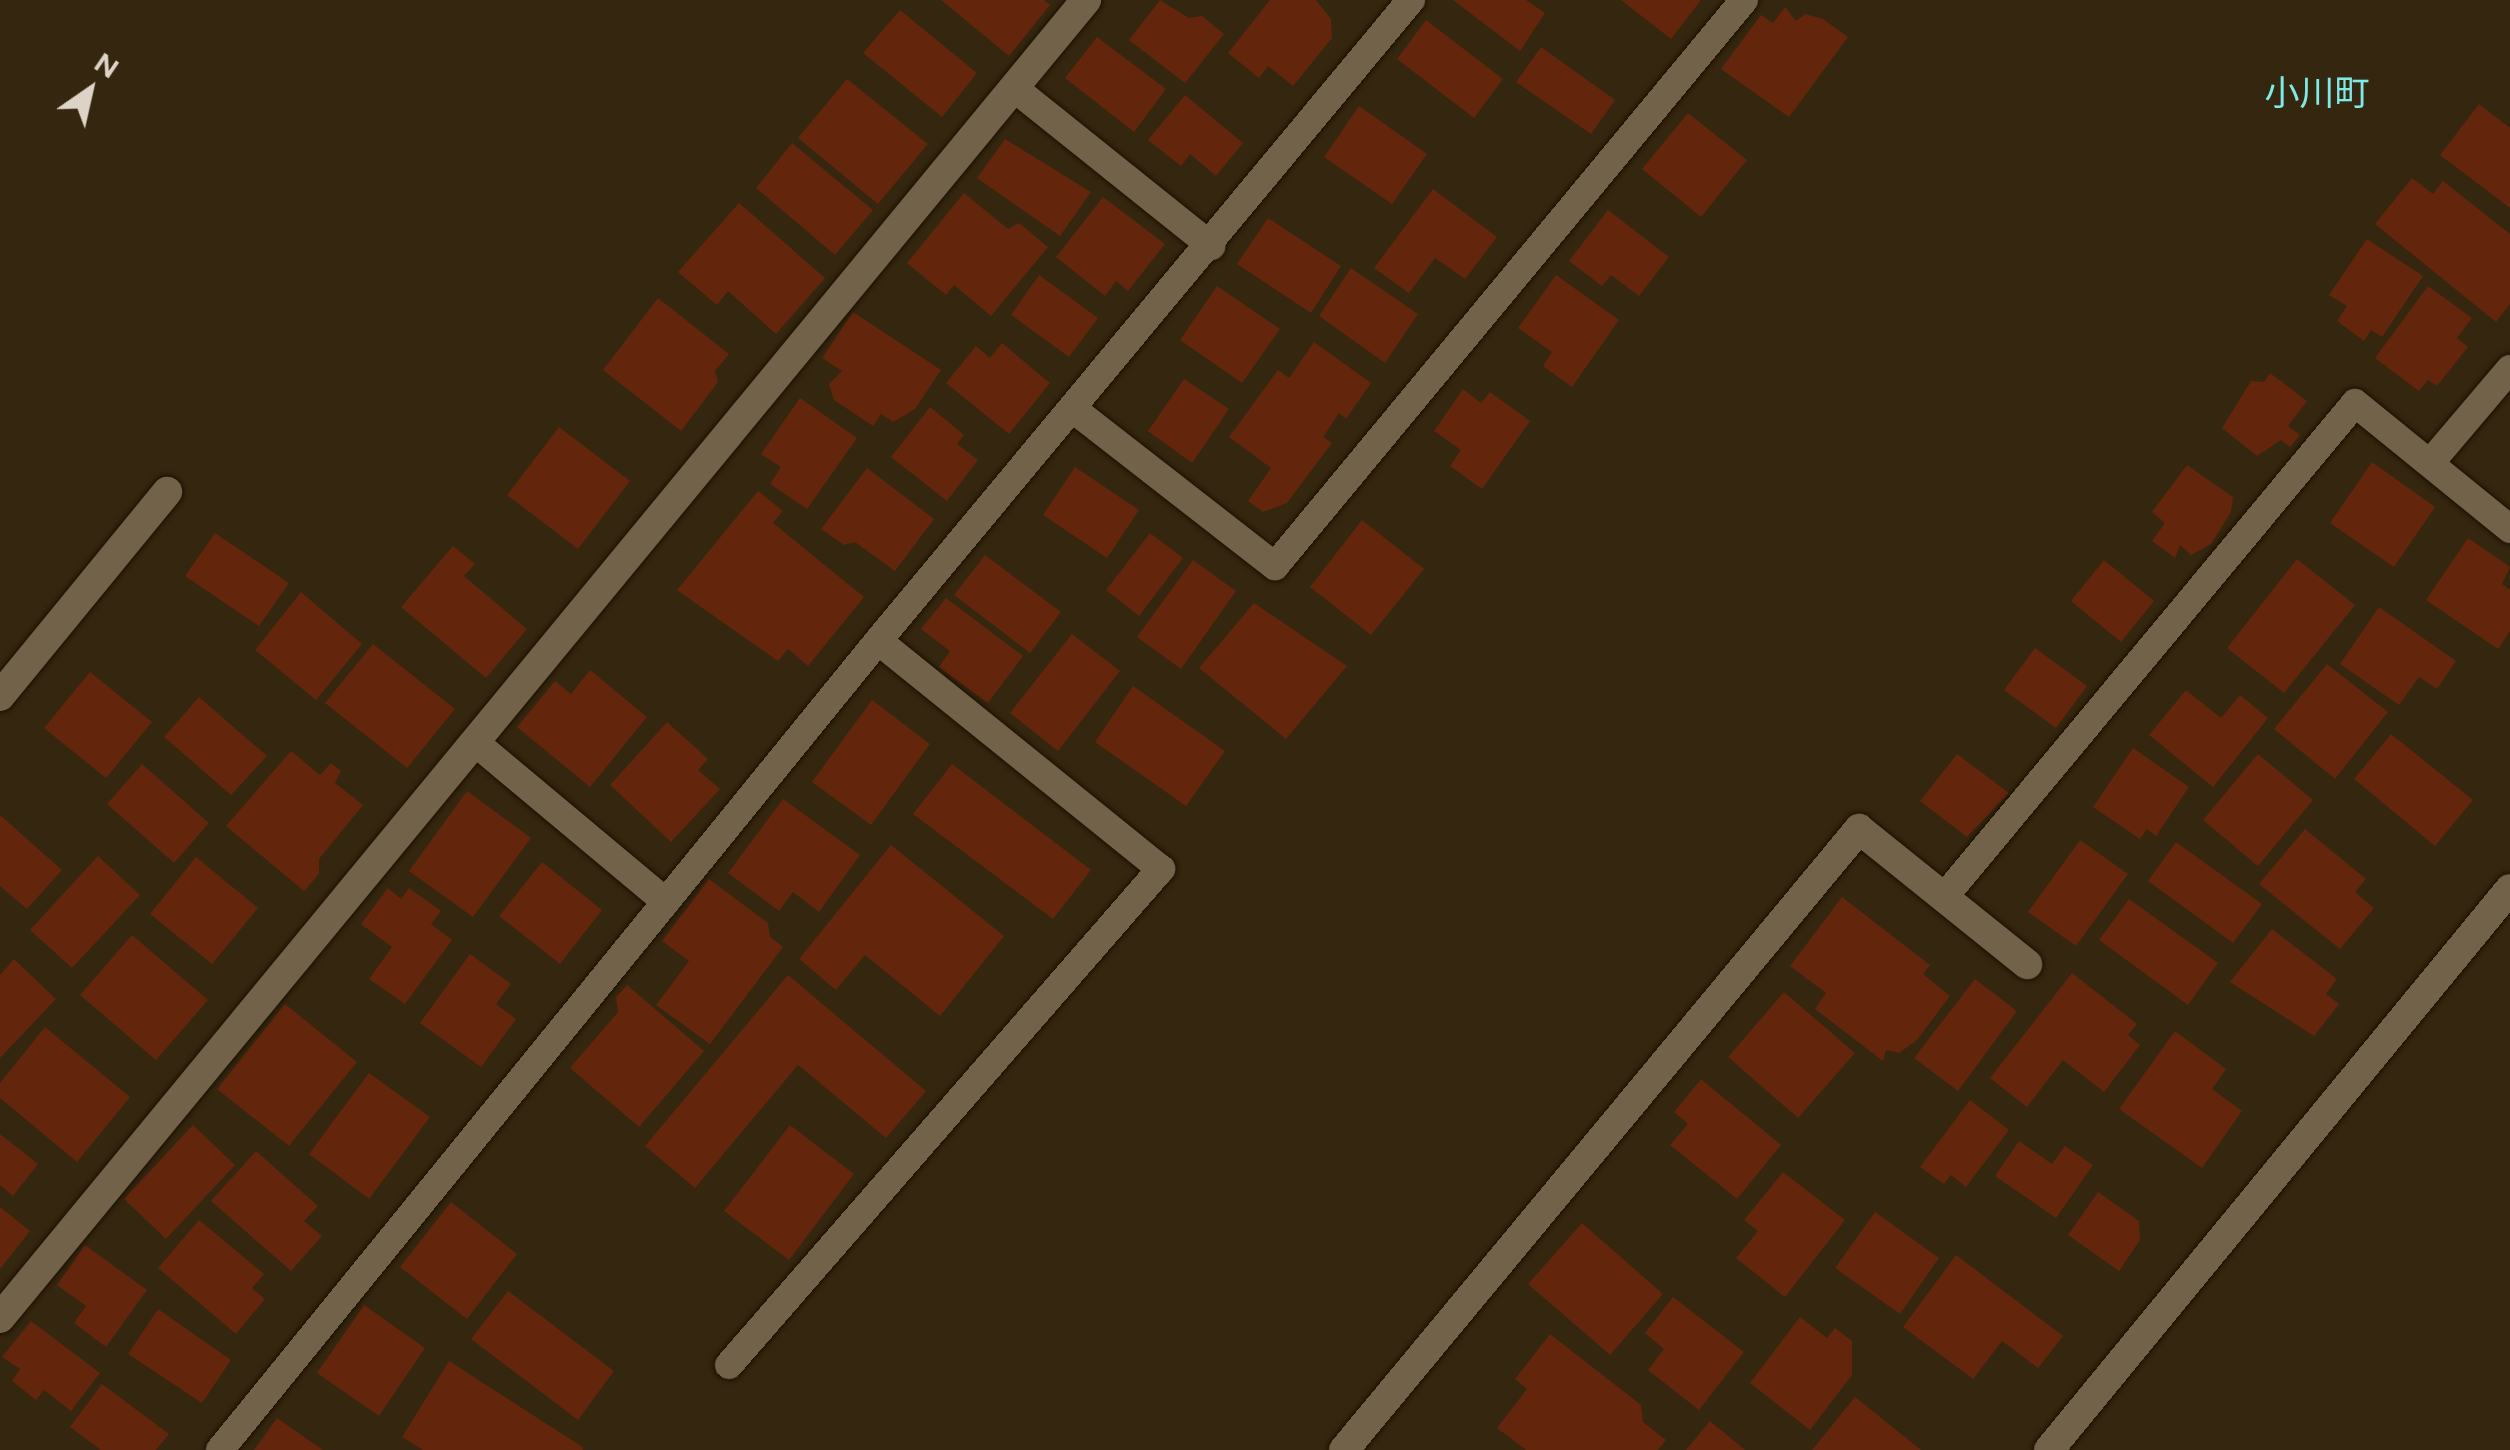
<!DOCTYPE html>
<html>
<head>
<meta charset="utf-8">
<style>
	body { margin:0 }
	#map { position:relative; width:2510px; height:1450px; overflow:hidden; background:#34260f; font-family:Figtree,"Noto Sans JP",sans-serif }
	div>[style] { position:absolute }
	.building>* { inset:0; background:#63260c }
	.roads { filter:drop-shadow(0 0 2px #1b0f00) drop-shadow(0 0 2px #1b0f00) }
	.lane>* { height:28px; margin:-14px; padding:0 14px; transform-origin:14px; border-radius:14px; background:#726249 }
	.street>* { height:30px; margin:-15px; padding:0 15px; transform-origin:15px; border-radius:15px; background:#726249 }
	span { translate:-50% -50%; white-space:nowrap; text-align:center; line-height:1.15; -webkit-text-stroke:8px #34260f; paint-order:stroke }
	.quarter-label { font-size:35px; color:#80ebe6 }
	.north { position:absolute; left:40px; top:40px; width:100px; height:100px; -webkit-text-stroke:8px #34260f; paint-order:stroke; rotate:34deg; font-size:28px; font-weight:700; line-height:40px; text-align:center; color:#ddd4c7 }
	.north::after { content:''; display:block; margin:auto; width:35px; height:45px; background:#ddd4c7; clip-path:polygon(50% 0,100% 100%,50% 72%,0 100%) }
</style>
</head>
<body>
<div id="map">
	<div class="building">
		<i style="clip-path:polygon(941px 0,1044px 0,1050px 5px,1009px 56px)"></i>
		<i style="clip-path:polygon(1160px 0,1189px 18px,1202px 16px,1224px 34px,1185px 83px,1129px 40px)"></i>
		<i style="clip-path:polygon(1270px 0,1316px 0,1331px 19px,1332px 38px,1293px 86px,1268px 66px,1259px 78px,1228px 53px)"></i>
		<i style="clip-path:polygon(1453px 0,1526px 0,1545px 13px,1520px 51px)"></i>
		<i style="clip-path:polygon(1621px 0,1701px 0,1671px 39px)"></i>
		<i style="clip-path:polygon(1785px 7px,1796px 21px,1805px 14px,1823px 19px,1848px 37px,1789px 117px,1721px 69px,1761px 15px,1773px 23px)"></i>
		<i style="clip-path:polygon(900px 10px,977px 73px,942px 117px,863px 53px)"></i>
		<i style="clip-path:polygon(1426px 20px,1503px 79px,1474px 118px,1397px 59px)"></i>
		<i style="clip-path:polygon(1097px 37px,1166px 89px,1134px 132px,1065px 78px)"></i>
		<i style="clip-path:polygon(1541px 47px,1615px 100px,1591px 134px,1516px 82px)"></i>
		<i style="clip-path:polygon(847px 79px,928px 144px,878px 204px,798px 138px)"></i>
		<i style="clip-path:polygon(1185px 95px,1243px 143px,1216px 176px,1190px 154px,1181px 166px,1148px 140px)"></i>
		<i style="clip-path:polygon(2479px 104px,2510px 128px,2510px 208px,2440px 155px)"></i>
		<i style="clip-path:polygon(1359px 106px,1427px 154px,1392px 204px,1324px 157px)"></i>
		<i style="clip-path:polygon(1688px 113px,1747px 160px,1701px 217px,1642px 169px)"></i>
		<i style="clip-path:polygon(1005px 139px,1091px 192px,1060px 236px,977px 178px)"></i>
		<i style="clip-path:polygon(792px 143px,873px 210px,835px 255px,756px 188px)"></i>
		<i style="clip-path:polygon(2412px 178px,2433px 194px,2443px 181px,2510px 234px,2510px 304px,2496px 322px,2375px 224px)"></i>
		<i style="clip-path:polygon(1433px 189px,1497px 237px,1465px 279px,1435px 258px,1409px 293px,1374px 268px)"></i>
		<i style="clip-path:polygon(964px 193px,1008px 229px,1019px 223px,1048px 247px,991px 316px,954px 285px,946px 295px,907px 263px)"></i>
		<i style="clip-path:polygon(1103px 197px,1165px 244px,1128px 291px,1116px 281px,1105px 296px,1056px 257px)"></i>
		<i style="clip-path:polygon(739px 203px,825px 278px,776px 334px,728px 291px,717px 305px,678px 272px)"></i>
		<i style="clip-path:polygon(1608px 210px,1669px 257px,1639px 296px,1611px 275px,1602px 286px,1569px 261px)"></i>
		<i style="clip-path:polygon(1268px 218px,1341px 266px,1311px 313px,1237px 264px)"></i>
		<i style="clip-path:polygon(2367px 239px,2423px 276px,2382px 337px,2371px 330px,2364px 341px,2337px 321px,2347px 306px,2329px 295px)"></i>
		<i style="clip-path:polygon(1351px 268px,1418px 314px,1385px 363px,1319px 316px)"></i>
		<i style="clip-path:polygon(1039px 275px,1098px 318px,1069px 357px,1011px 315px)"></i>
		<i style="clip-path:polygon(1556px 275px,1619px 320px,1572px 387px,1543px 366px,1552px 352px,1518px 328px)"></i>
		<i style="clip-path:polygon(1217px 286px,1280px 329px,1242px 383px,1180px 340px)"></i>
		<i style="clip-path:polygon(2428px 286px,2472px 318px,2457px 338px,2468px 347px,2437px 386px,2428px 380px,2419px 391px,2375px 358px)"></i>
		<i style="clip-path:polygon(658px 298px,729px 354px,715px 371px,718px 382px,681px 431px,603px 370px)"></i>
		<i style="clip-path:polygon(853px 312px,941px 370px,915px 409px,893px 422px,881px 414px,873px 426px,834px 400px,829px 384px,842px 371px,822px 358px)"></i>
		<i style="clip-path:polygon(1314px 342px,1371px 383px,1346px 419px,1339px 413px,1323px 437px,1332px 443px,1287px 503px,1263px 512px,1248px 501px,1271px 468px,1229px 437px,1278px 370px,1289px 378px)"></i>
		<i style="clip-path:polygon(1002px 343px,1050px 383px,1009px 434px,946px 383px,976px 346px,990px 358px)"></i>
		<i style="clip-path:polygon(2270px 373px,2307px 401px,2288px 426px,2300px 435px,2290px 447px,2281px 440px,2257px 456px,2222px 428px,2251px 381px,2264px 382px)"></i>
		<i style="clip-path:polygon(1184px 379px,1229px 409px,1192px 463px,1148px 431px)"></i>
		<i style="clip-path:polygon(1463px 389px,1481px 403px,1490px 392px,1530px 421px,1482px 489px,1450px 466px,1461px 450px,1434px 431px)"></i>
		<i style="clip-path:polygon(800px 398px,857px 438px,807px 509px,770px 484px,781px 467px,761px 454px)"></i>
		<i style="clip-path:polygon(930px 407px,964px 435px,957px 444px,978px 460px,947px 501px,891px 457px)"></i>
		<i style="clip-path:polygon(559px 427px,630px 481px,578px 549px,507px 495px)"></i>
		<i style="clip-path:polygon(2372px 462px,2435px 507px,2394px 567px,2330px 523px)"></i>
		<i style="clip-path:polygon(2187px 465px,2233px 497px,2231px 512px,2211px 544px,2191px 555px,2180px 545px,2175px 558px,2152px 541px,2165px 523px,2152px 512px)"></i>
		<i style="clip-path:polygon(1075px 467px,1139px 510px,1107px 558px,1043px 515px)"></i>
		<i style="clip-path:polygon(867px 468px,934px 519px,895px 571px,855px 542px,844px 545px,821px 529px)"></i>
		<i style="clip-path:polygon(758px 491px,783px 511px,773px 523px,864px 597px,808px 666px,788px 649px,778px 661px,677px 590px)"></i>
		<i style="clip-path:polygon(1362px 520px,1424px 569px,1371px 635px,1310px 587px)"></i>
		<i style="clip-path:polygon(215px 533px,289px 583px,259px 626px,185px 576px)"></i>
		<i style="clip-path:polygon(1150px 533px,1183px 558px,1139px 616px,1106px 590px)"></i>
		<i style="clip-path:polygon(2468px 538px,2510px 567px,2502px 584px,2510px 590px,2510px 631px,2498px 649px,2426px 600px)"></i>
		<i style="clip-path:polygon(453px 546px,475px 564px,464px 576px,527px 629px,486px 678px,401px 607px)"></i>
		<i style="clip-path:polygon(985px 555px,1061px 612px,1030px 653px,954px 595px)"></i>
		<i style="clip-path:polygon(2297px 559px,2355px 605px,2284px 693px,2227px 648px)"></i>
		<i style="clip-path:polygon(1193px 560px,1236px 591px,1181px 669px,1137px 637px)"></i>
		<i style="clip-path:polygon(2104px 560px,2154px 601px,2121px 642px,2071px 601px)"></i>
		<i style="clip-path:polygon(301px 592px,362px 644px,316px 700px,255px 650px)"></i>
		<i style="clip-path:polygon(946px 598px,1023px 656px,988px 703px,939px 667px,950px 651px,921px 629px)"></i>
		<i style="clip-path:polygon(1254px 603px,1347px 666px,1286px 739px,1199px 668px)"></i>
		<i style="clip-path:polygon(2379px 607px,2456px 661px,2437px 689px,2419px 677px,2399px 705px,2340px 664px)"></i>
		<i style="clip-path:polygon(1072px 634px,1120px 671px,1058px 751px,1010px 713px)"></i>
		<i style="clip-path:polygon(373px 644px,455px 709px,407px 768px,325px 703px)"></i>
		<i style="clip-path:polygon(2035px 648px,2087px 686px,2056px 728px,2004px 690px)"></i>
		<i style="clip-path:polygon(2327px 664px,2388px 712px,2335px 779px,2274px 729px)"></i>
		<i style="clip-path:polygon(590px 670px,647px 717px,590px 787px,517px 727px,555px 681px,571px 694px)"></i>
		<i style="clip-path:polygon(90px 672px,152px 722px,106px 778px,44px 728px)"></i>
		<i style="clip-path:polygon(1133px 686px,1225px 751px,1186px 806px,1095px 742px)"></i>
		<i style="clip-path:polygon(2186px 690px,2221px 718px,2240px 695px,2268px 718px,2213px 787px,2149px 735px)"></i>
		<i style="clip-path:polygon(199px 697px,267px 756px,231px 795px,164px 737px)"></i>
		<i style="clip-path:polygon(872px 700px,930px 744px,871px 825px,812px 782px)"></i>
		<i style="clip-path:polygon(667px 722px,708px 759px,698px 770px,720px 789px,671px 842px,610px 785px)"></i>
		<i style="clip-path:polygon(2391px 734px,2473px 800px,2435px 846px,2354px 779px)"></i>
		<i style="clip-path:polygon(2133px 748px,2189px 787px,2156px 836px,2147px 829px,2140px 839px,2093px 807px)"></i>
		<i style="clip-path:polygon(291px 751px,320px 775px,331px 763px,341px 771px,335px 783px,363px 805px,319px 859px,319px 874px,304px 891px,226px 826px)"></i>
		<i style="clip-path:polygon(1957px 754px,2009px 793px,1967px 837px,1920px 801px)"></i>
		<i style="clip-path:polygon(2258px 754px,2313px 800px,2258px 866px,2203px 820px)"></i>
		<i style="clip-path:polygon(142px 764px,209px 823px,174px 863px,107px 804px)"></i>
		<i style="clip-path:polygon(952px 764px,1091px 870px,1053px 919px,913px 814px)"></i>
		<i style="clip-path:polygon(467px 791px,531px 838px,473px 917px,409px 871px)"></i>
		<i style="clip-path:polygon(783px 799px,860px 855px,819px 912px,793px 892px,779px 911px,728px 873px)"></i>
		<i style="clip-path:polygon(0 815px,62px 870px,27px 909px,0 886px)"></i>
		<i style="clip-path:polygon(2305px 829px,2366px 879px,2355px 892px,2374px 908px,2340px 949px,2259px 884px)"></i>
		<i style="clip-path:polygon(2080px 840px,2128px 874px,2076px 946px,2028px 912px)"></i>
		<i style="clip-path:polygon(2176px 842px,2262px 904px,2233px 943px,2148px 881px)"></i>
		<i style="clip-path:polygon(891px 845px,1004px 936px,940px 1016px,865px 955px,836px 990px,799px 959px)"></i>
		<i style="clip-path:polygon(98px 856px,140px 895px,72px 968px,30px 930px)"></i>
		<i style="clip-path:polygon(196px 857px,258px 908px,212px 964px,150px 914px)"></i>
		<i style="clip-path:polygon(542px 862px,602px 910px,560px 964px,499px 916px)"></i>
		<i style="clip-path:polygon(709px 879px,768px 923px,770px 937px,783px 947px,710px 1044px,656px 1005px,689px 961px,662px 941px)"></i>
		<i style="clip-path:polygon(388px 888px,401px 899px,409px 888px,441px 911px,431px 924px,452px 940px,405px 1004px,369px 979px,392px 947px,361px 924px)"></i>
		<i style="clip-path:polygon(1842px 897px,1930px 965px,1923px 974px,1950px 996px,1917px 1040px,1899px 1053px,1886px 1050px,1883px 1061px,1815px 1009px,1826px 993px,1790px 966px)"></i>
		<i style="clip-path:polygon(2129px 899px,2218px 963px,2188px 1005px,2099px 940px)"></i>
		<i style="clip-path:polygon(2272px 929px,2337px 979px,2326px 994px,2339px 1004px,2314px 1036px,2230px 982px)"></i>
		<i style="clip-path:polygon(132px 935px,208px 1000px,156px 1060px,80px 995px)"></i>
		<i style="clip-path:polygon(470px 954px,511px 984px,496px 1004px,516px 1019px,481px 1067px,420px 1023px)"></i>
		<i style="clip-path:polygon(14px 959px,56px 999px,0 1058px,0 975px)"></i>
		<i style="clip-path:polygon(2072px 973px,2137px 1024px,2128px 1035px,2140px 1045px,2104px 1092px,2063px 1060px,2027px 1107px,1990px 1078px)"></i>
		<i style="clip-path:polygon(788px 975px,926px 1091px,886px 1138px,798px 1065px,695px 1188px,645px 1146px)"></i>
		<i style="clip-path:polygon(1975px 979px,2017px 1011px,1958px 1091px,1914px 1058px)"></i>
		<i style="clip-path:polygon(627px 985px,704px 1051px,639px 1127px,570px 1068px,618px 1012px,616px 997px)"></i>
		<i style="clip-path:polygon(1784px 992px,1855px 1053px,1798px 1118px,1728px 1057px)"></i>
		<i style="clip-path:polygon(285px 1004px,357px 1062px,289px 1146px,217px 1089px)"></i>
		<i style="clip-path:polygon(45px 1027px,130px 1097px,77px 1162px,0 1098px,0 1083px)"></i>
		<i style="clip-path:polygon(2175px 1031px,2226px 1069px,2212px 1089px,2242px 1111px,2202px 1168px,2119px 1109px)"></i>
		<i style="clip-path:polygon(369px 1073px,430px 1117px,369px 1199px,309px 1154px)"></i>
		<i style="clip-path:polygon(1701px 1079px,1781px 1145px,1737px 1199px,1670px 1145px,1688px 1124px,1674px 1112px)"></i>
		<i style="clip-path:polygon(1970px 1100px,2009px 1130px,1966px 1187px,1951px 1175px,1944px 1184px,1920px 1167px)"></i>
		<i style="clip-path:polygon(193px 1125px,235px 1165px,166px 1239px,124px 1199px)"></i>
		<i style="clip-path:polygon(790px 1125px,854px 1174px,789px 1260px,724px 1211px)"></i>
		<i style="clip-path:polygon(0 1134px,38px 1164px,13px 1196px,0 1185px)"></i>
		<i style="clip-path:polygon(2019px 1141px,2052px 1164px,2065px 1146px,2093px 1165px,2056px 1218px,1995px 1176px)"></i>
		<i style="clip-path:polygon(256px 1151px,318px 1206px,304px 1221px,322px 1236px,291px 1271px,211px 1201px)"></i>
		<i style="clip-path:polygon(1783px 1172px,1845px 1220px,1785px 1297px,1736px 1258px,1758px 1231px,1744px 1220px)"></i>
		<i style="clip-path:polygon(2098px 1192px,2139px 1221px,2140px 1240px,2119px 1271px,2068px 1235px)"></i>
		<i style="clip-path:polygon(451px 1202px,517px 1254px,467px 1319px,400px 1267px)"></i>
		<i style="clip-path:polygon(0 1207px,30px 1231px,0 1269px)"></i>
		<i style="clip-path:polygon(1875px 1212px,1939px 1258px,1900px 1314px,1835px 1268px)"></i>
		<i style="clip-path:polygon(199px 1220px,264px 1274px,252px 1288px,265px 1299px,236px 1334px,158px 1268px)"></i>
		<i style="clip-path:polygon(1582px 1223px,1663px 1294px,1610px 1355px,1528px 1284px)"></i>
		<i style="clip-path:polygon(85px 1245px,147px 1290px,106px 1347px,74px 1323px,86px 1306px,57px 1285px)"></i>
		<i style="clip-path:polygon(1956px 1255px,2063px 1336px,2038px 1368px,2002px 1341px,1973px 1379px,1903px 1327px)"></i>
		<i style="clip-path:polygon(508px 1291px,614px 1371px,578px 1420px,471px 1339px)"></i>
		<i style="clip-path:polygon(1673px 1297px,1744px 1352px,1699px 1410px,1648px 1370px,1664px 1349px,1645px 1333px)"></i>
		<i style="clip-path:polygon(364px 1305px,425px 1348px,379px 1416px,317px 1373px)"></i>
		<i style="clip-path:polygon(158px 1309px,231px 1360px,202px 1403px,128px 1354px)"></i>
		<i style="clip-path:polygon(1800px 1317px,1827px 1338px,1835px 1328px,1852px 1341px,1852px 1375px,1810px 1430px,1750px 1383px)"></i>
		<i style="clip-path:polygon(31px 1321px,100px 1373px,71px 1411px,44px 1390px,36px 1400px,12px 1381px,20px 1369px,2px 1357px)"></i>
		<i style="clip-path:polygon(1550px 1334px,1641px 1405px,1643px 1422px,1666px 1440px,1658px 1450px,1526px 1450px,1497px 1428px,1527px 1389px,1515px 1379px)"></i>
		<i style="clip-path:polygon(449px 1361px,584px 1448px,582px 1450px,423px 1450px,402px 1437px)"></i>
		<i style="clip-path:polygon(102px 1384px,169px 1434px,156px 1450px,101px 1450px,70px 1427px)"></i>
		<i style="clip-path:polygon(1855px 1397px,1921px 1450px,1812px 1450px)"></i>
		<i style="clip-path:polygon(277px 1418px,323px 1450px,254px 1450px)"></i>
		<i style="clip-path:polygon(1710px 1421px,1745px 1450px,1686px 1450px)"></i>
	</div>
	<div class="roads">
		<div class="lane">
			<i style="left:1014px;top:88px;width:253px;rotate:38.7deg"></i>
			<i style="left:1073px;top:409px;width:256px;rotate:37.9deg"></i>
			<i style="left:1275px;top:566px;width:735px;rotate:-50.35deg"></i>
			<i style="left:2431px;top:462px;width:122px;rotate:-49.7deg"></i>
			<i style="left:477px;top:744px;width:246px;rotate:39.9deg"></i>
			<i style="left:1945px;top:896px;width:641px;rotate:-50.25deg"></i>
			<i style="left:2355px;top:403px;width:200px;rotate:39.1deg"></i>
			<i style="left:729px;top:1365px;width:658px;rotate:-48.95deg"></i>
			<i style="left:1161px;top:869px;width:363px;rotate:-141.1deg"></i>
			<i style="left:220px;top:1450px;width:1043px;rotate:-50.88deg"></i>
			<i style="left:878px;top:641px;width:834px;rotate:-50.26deg"></i>
		</div>
		<div class="street">
			<i style="left:0;top:696px;width:264px;rotate:-50.7deg"></i>
			<i style="left:0;top:1318px;width:1708px;rotate:-50.51deg"></i>
			<i style="left:1344px;top:1450px;width:807px;rotate:-50.33deg"></i>
			<i style="left:1859px;top:829px;width:216px;rotate:38.8deg"></i>
			<i style="left:2049px;top:1450px;width:726px;rotate:-50.59deg"></i>
		</div>
	</div>
	<div class="quarter-label">
		<span style="left:2317px;top:93px">小川町</span>
	</div>
	<div class="north">N</div>
</div>
</body>
</html>
